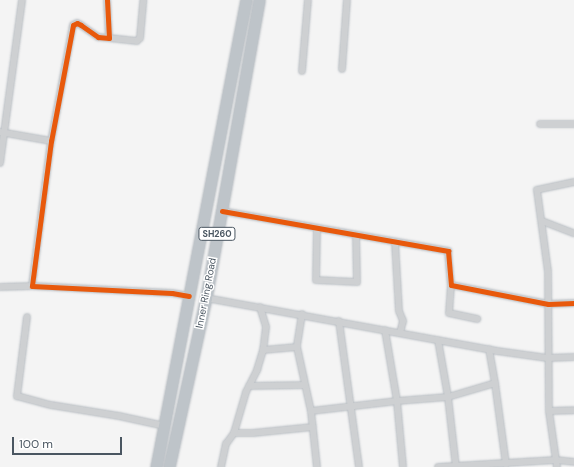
<!DOCTYPE html>
<html>
<head>
<meta charset="utf-8">
<style>
	body { margin:0 }
	#map { position:relative; width:574px; height:467px; overflow:hidden; background:#f4f4f4; font-family:"DM Sans",sans-serif }
	div>[style] { position:absolute }
	.roads { filter:drop-shadow(0 0 1px #b9bec3) drop-shadow(0 0 1px #b9bec3) }
	.street>* { height:6px; margin:-3px; padding:0 3px; transform-origin:3px; border-radius:3px; background:#ced0d2 }
	.highway>* { height:11px; margin:-5.5px; padding:0 5.5px; transform-origin:5.5px; border-radius:5.5px; background:#bec4c9 }
	.cycleway>* { height:5px; margin:-2.5px; padding:0 2.5px; transform-origin:2.5px; border-radius:2.5px; background:#e8590c }
	span { translate:-50% -50%; white-space:nowrap; text-align:center; line-height:1.15; -webkit-text-stroke:3px #fff; paint-order:stroke }
	.shield-label span { padding:1px 3px; background:#fff; border:1px solid; border-radius:3px; -webkit-text-stroke-width:0 }
	.shield-label { font-size:9px; color:#4a5661; font-weight:700 }
	.street-label { font-size:10px; color:#4a5661 }
	.scale { position:absolute; left:12px; top:437px; width:110px; height:18px; box-sizing:border-box; border:2px solid #4a5661; border-top:0; padding-left:5px; font-size:12px; line-height:14px; white-space:nowrap; color:#4a5661; -webkit-text-stroke:3px #fff; paint-order:stroke }
</style>
</head>
<body>
<div id="map">
	<div class="roads">
		<div class="street">
			<i style="left:107px;top:0;width:38px;rotate:87deg"></i>
			<i style="left:109px;top:38px;width:11px;rotate:-175deg"></i>
			<i style="left:98px;top:37px;width:21px;rotate:-145deg"></i>
			<i style="left:81px;top:25px;width:4px;rotate:-153deg"></i>
			<i style="left:77px;top:23px;width:4px;rotate:153deg"></i>
			<i style="left:73px;top:25px;width:118px;rotate:100.7deg"></i>
			<i style="left:51px;top:141px;width:146px;rotate:97.5deg"></i>
			<i style="left:32px;top:286px;width:140px;rotate:2.9deg"></i>
			<i style="left:172px;top:293px;width:17px;rotate:10deg"></i>
			<i style="left:109px;top:38px;width:28px;rotate:6deg"></i>
			<i style="left:137px;top:41px;width:4px;rotate:-45deg"></i>
			<i style="left:140px;top:38px;width:38px;rotate:-85deg"></i>
			<i style="left:342px;top:69px;width:69px;rotate:-85.9deg"></i>
			<i style="left:302px;top:71px;width:71px;rotate:-85.2deg"></i>
			<i style="left:540px;top:124px;width:34px"></i>
			<i style="left:0;top:132px;width:52px;rotate:10deg"></i>
			<i style="left:0;top:163px;width:164px;rotate:-82.3deg"></i>
			<i style="left:574px;top:182px;width:38px;rotate:168deg"></i>
			<i style="left:537px;top:190px;width:82px;rotate:82.3deg"></i>
			<i style="left:548px;top:271px;width:140px;rotate:89.6deg"></i>
			<i style="left:549px;top:411px;width:49px;rotate:81.9deg"></i>
			<i style="left:556px;top:460px;width:18px;rotate:6deg"></i>
			<i style="left:222px;top:211px;width:230px;rotate:10deg"></i>
			<i style="left:448px;top:251px;width:34px;rotate:85deg"></i>
			<i style="left:451px;top:285px;width:99px;rotate:11.1deg"></i>
			<i style="left:548px;top:304px;width:26px;rotate:-2deg"></i>
			<i style="left:542px;top:221px;width:34px;rotate:21deg"></i>
			<i style="left:317px;top:228px;width:52px;rotate:91.1deg"></i>
			<i style="left:316px;top:280px;width:41px;rotate:2.8deg"></i>
			<i style="left:357px;top:282px;width:47px;rotate:-91.2deg"></i>
			<i style="left:395px;top:242px;width:69px;rotate:86.7deg"></i>
			<i style="left:399px;top:311px;width:11px;rotate:68deg"></i>
			<i style="left:403px;top:321px;width:12px;rotate:104deg"></i>
			<i style="left:451px;top:285px;width:28px;rotate:94deg"></i>
			<i style="left:449px;top:313px;width:29px;rotate:12deg"></i>
			<i style="left:0;top:287px;width:32px;rotate:-2deg"></i>
			<i style="left:206px;top:298px;width:296px;rotate:10.3deg"></i>
			<i style="left:497px;top:351px;width:51px;rotate:7.8deg"></i>
			<i style="left:548px;top:358px;width:26px;rotate:-2deg"></i>
			<i style="left:260px;top:307px;width:21px;rotate:73deg"></i>
			<i style="left:266px;top:327px;width:23px;rotate:97deg"></i>
			<i style="left:302px;top:314px;width:33px;rotate:99deg"></i>
			<i style="left:297px;top:347px;width:66px;rotate:77.7deg"></i>
			<i style="left:311px;top:411px;width:56px;rotate:83.9deg"></i>
			<i style="left:27px;top:317px;width:80px;rotate:97.2deg"></i>
			<i style="left:17px;top:396px;width:35px;rotate:15deg"></i>
			<i style="left:51px;top:405px;width:69px;rotate:9.2deg"></i>
			<i style="left:119px;top:416px;width:47px;rotate:12.3deg"></i>
			<i style="left:339px;top:321px;width:147px;rotate:82.2deg"></i>
			<i style="left:385px;top:330px;width:72px;rotate:80.4deg"></i>
			<i style="left:397px;top:401px;width:66px;rotate:84.8deg"></i>
			<i style="left:438px;top:340px;width:58px;rotate:80deg"></i>
			<i style="left:448px;top:397px;width:70px;rotate:83.5deg"></i>
			<i style="left:489px;top:349px;width:35px;rotate:80deg"></i>
			<i style="left:495px;top:383px;width:82px;rotate:82.3deg"></i>
			<i style="left:249px;top:386px;width:56px;rotate:-1deg"></i>
			<i style="left:311px;top:411px;width:87px;rotate:-6.6deg"></i>
			<i style="left:397px;top:401px;width:51px;rotate:-4.5deg"></i>
			<i style="left:448px;top:397px;width:49px;rotate:-16.6deg"></i>
			<i style="left:549px;top:411px;width:25px;rotate:-2deg"></i>
			<i style="left:234px;top:433px;width:19px"></i>
			<i style="left:253px;top:433px;width:60px;rotate:-5.7deg"></i>
			<i style="left:221px;top:467px;width:24px;rotate:-78deg"></i>
			<i style="left:226px;top:444px;width:14px;rotate:-54deg"></i>
			<i style="left:234px;top:433px;width:43px;rotate:-73.7deg"></i>
			<i style="left:246px;top:392px;width:25px;rotate:-63deg"></i>
			<i style="left:257px;top:370px;width:21px;rotate:-73deg"></i>
			<i style="left:263px;top:350px;width:34px;rotate:-5deg"></i>
			<i style="left:438px;top:467px;width:118px;rotate:-3.4deg"></i>
			<i style="left:556px;top:460px;width:7px;rotate:82deg"></i>
		</div>
		<div class="highway">
			<i style="left:156px;top:467px;width:476px;rotate:-79.1deg"></i>
			<i style="left:169px;top:467px;width:173px;rotate:-77.7deg"></i>
			<i style="left:206px;top:298px;width:303px;rotate:-79.9deg"></i>
		</div>
	</div>
	<div class="cycleway">
		<i style="left:107px;top:0;width:38px;rotate:87deg"></i>
		<i style="left:109px;top:38px;width:11px;rotate:-175deg"></i>
		<i style="left:98px;top:37px;width:21px;rotate:-145deg"></i>
		<i style="left:81px;top:25px;width:4px;rotate:-153deg"></i>
		<i style="left:77px;top:23px;width:4px;rotate:153deg"></i>
		<i style="left:73px;top:25px;width:118px;rotate:100.7deg"></i>
		<i style="left:51px;top:141px;width:146px;rotate:97.5deg"></i>
		<i style="left:32px;top:286px;width:140px;rotate:2.9deg"></i>
		<i style="left:172px;top:293px;width:17px;rotate:10deg"></i>
		<i style="left:222px;top:211px;width:230px;rotate:10deg"></i>
		<i style="left:448px;top:251px;width:34px;rotate:85deg"></i>
		<i style="left:451px;top:285px;width:99px;rotate:11.1deg"></i>
		<i style="left:548px;top:304px;width:26px;rotate:-2deg"></i>
	</div>
	<div class="shield-label">
		<span style="left:217px;top:234px">SH260</span>
	</div>
	<div class="street-label">
		<span style="left:206px;top:293px;rotate:-79deg">Inner Ring Road</span>
	</div>
	<div class="scale">100 m</div>
</div>
</body>
</html>
